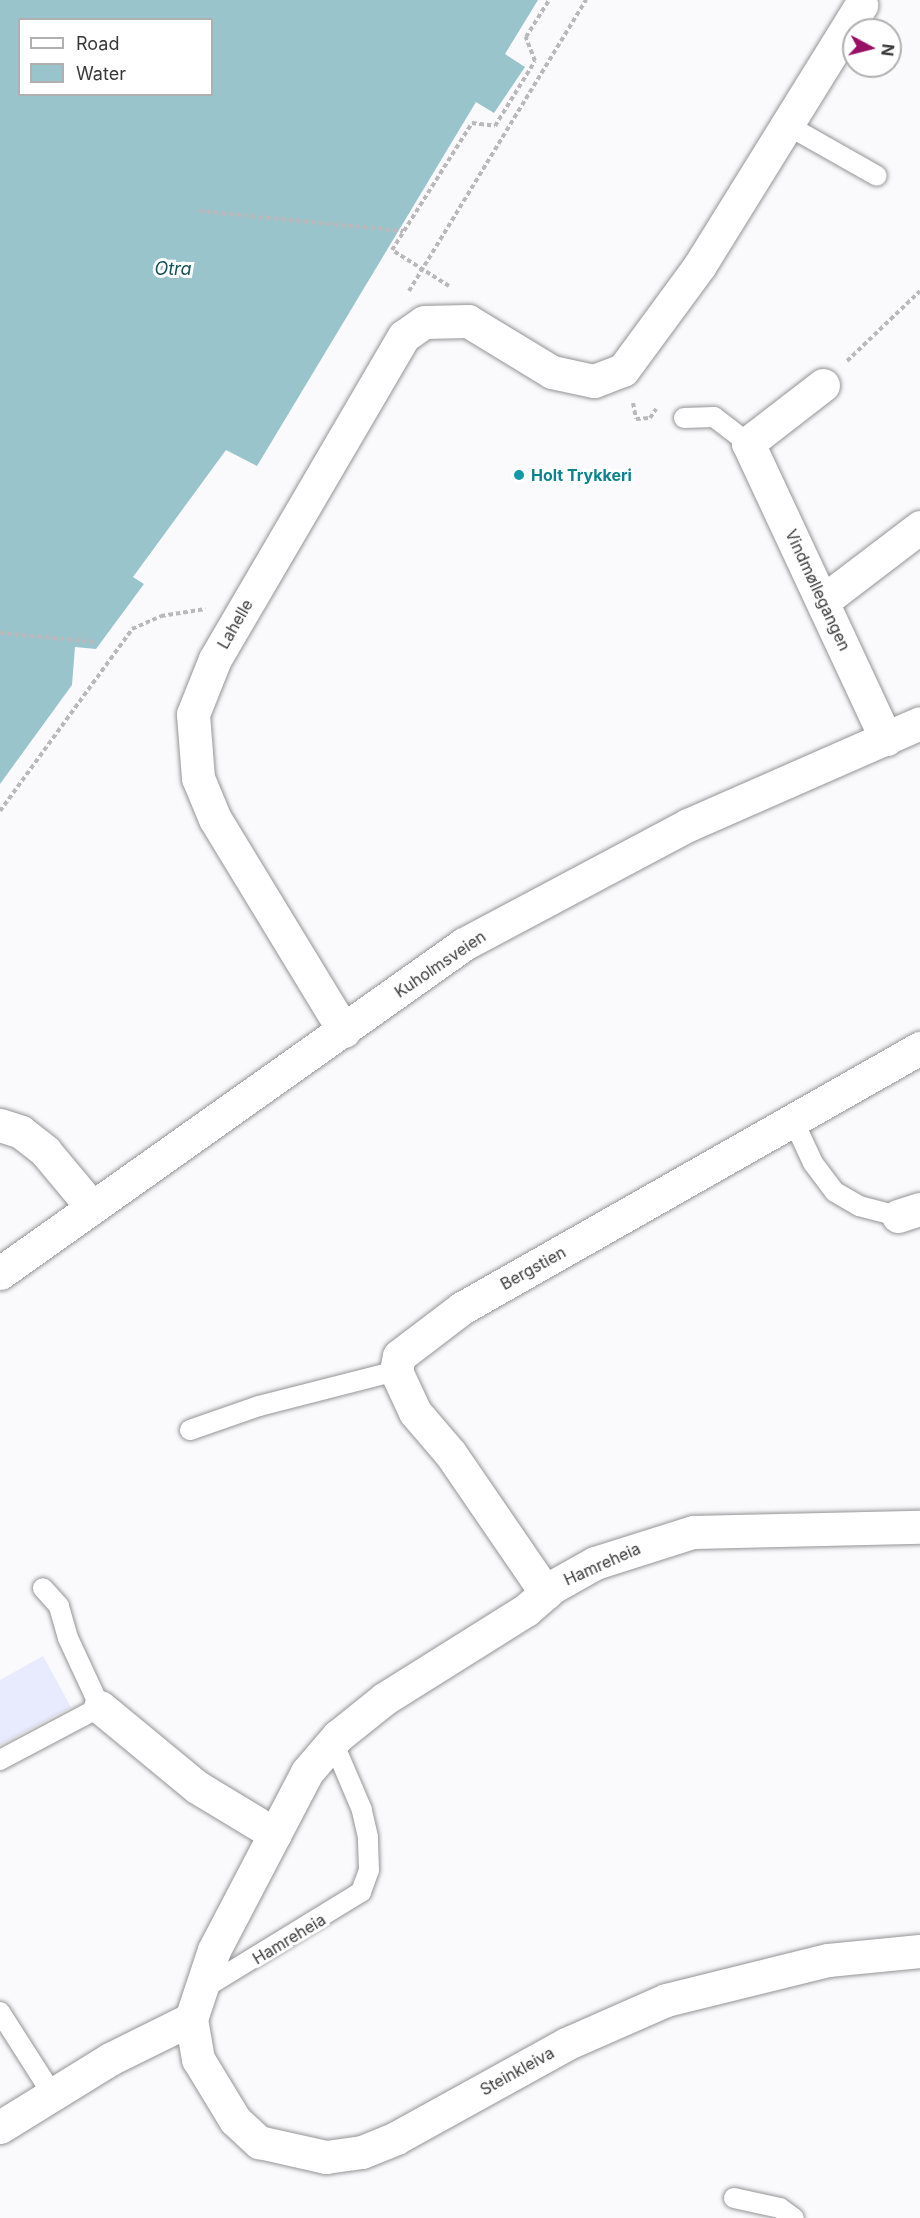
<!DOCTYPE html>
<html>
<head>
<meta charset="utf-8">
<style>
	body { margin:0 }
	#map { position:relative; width:920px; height:2218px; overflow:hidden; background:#fafafc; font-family:Inter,sans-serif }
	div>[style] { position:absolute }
	.green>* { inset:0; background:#e8eafd }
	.water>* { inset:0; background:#9ac4cc }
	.path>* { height:4px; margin-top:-2px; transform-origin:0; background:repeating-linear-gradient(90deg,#b9b9bb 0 4.5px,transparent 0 7.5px) }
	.roads { filter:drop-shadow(0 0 2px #949496) drop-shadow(0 0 2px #949496) }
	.lane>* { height:20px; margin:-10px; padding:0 10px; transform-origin:10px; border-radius:10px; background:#fff }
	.street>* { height:33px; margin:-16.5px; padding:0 16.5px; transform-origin:16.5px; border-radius:16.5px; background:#fff }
	.secondary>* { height:33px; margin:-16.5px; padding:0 16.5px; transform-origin:16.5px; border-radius:16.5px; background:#fff }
	.dots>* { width:16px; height:16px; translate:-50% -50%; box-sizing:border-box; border:3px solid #fff; border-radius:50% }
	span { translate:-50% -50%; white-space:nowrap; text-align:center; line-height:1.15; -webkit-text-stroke:6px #fff; paint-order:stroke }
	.culture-label { font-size:16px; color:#0d838f; font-weight:700 }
	.left { translate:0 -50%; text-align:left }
	.street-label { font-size:16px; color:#39393a }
	.water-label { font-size:18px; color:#16525b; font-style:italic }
	.legend { position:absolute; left:18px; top:18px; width:195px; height:78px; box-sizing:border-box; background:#fff; border:2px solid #b0b0b0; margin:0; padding:8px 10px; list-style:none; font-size:18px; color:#39393a }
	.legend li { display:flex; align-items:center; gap:12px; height:30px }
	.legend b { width:30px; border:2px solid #b0b0b0 }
	.north { position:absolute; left:842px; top:18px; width:60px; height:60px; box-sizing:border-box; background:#fff; border:2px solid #b0b0b0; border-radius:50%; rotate:97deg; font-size:16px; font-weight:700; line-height:24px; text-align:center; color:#39393a }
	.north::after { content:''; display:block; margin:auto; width:21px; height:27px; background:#971066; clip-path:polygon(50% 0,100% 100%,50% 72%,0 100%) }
</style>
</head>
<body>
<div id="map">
	<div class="green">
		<i style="clip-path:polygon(43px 1656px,71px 1707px,0 1745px,0 1680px)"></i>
	</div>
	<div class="water">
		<i style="clip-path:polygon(evenodd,0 0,538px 0,505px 54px,525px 67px,494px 113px,476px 102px,257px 466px,226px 450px,133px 577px,144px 584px,96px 649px,75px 647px,72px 685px,0 784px,0 0,20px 20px,212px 20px,212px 94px,20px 94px,20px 20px)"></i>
	</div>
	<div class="path">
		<i style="left:199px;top:211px;width:205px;rotate:5.6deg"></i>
		<i style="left:449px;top:286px;width:67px;rotate:-147.7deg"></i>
		<i style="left:392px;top:250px;width:150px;rotate:-57.8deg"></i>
		<i style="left:472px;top:123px;width:23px;rotate:7deg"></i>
		<i style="left:495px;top:126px;width:76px;rotate:-58.4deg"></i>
		<i style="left:535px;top:61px;width:26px;rotate:-111deg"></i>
		<i style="left:526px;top:37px;width:44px;rotate:-58.1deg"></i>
		<i style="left:409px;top:291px;width:341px;rotate:-58.7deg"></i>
		<i style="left:847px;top:361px;width:101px;rotate:-43.8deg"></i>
		<i style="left:633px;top:403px;width:16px;rotate:79deg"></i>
		<i style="left:636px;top:419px;width:14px;rotate:-4deg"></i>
		<i style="left:650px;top:418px;width:11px;rotate:-56deg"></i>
		<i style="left:0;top:633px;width:96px;rotate:5.4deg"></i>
		<i style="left:0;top:811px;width:225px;rotate:-54deg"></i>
		<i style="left:132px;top:629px;width:32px;rotate:-24deg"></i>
		<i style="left:161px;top:616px;width:45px;rotate:-9deg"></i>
	</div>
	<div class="roads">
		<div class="lane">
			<i style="left:787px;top:125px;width:103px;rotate:29.5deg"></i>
			<i style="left:684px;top:418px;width:30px;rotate:-2deg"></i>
			<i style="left:714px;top:417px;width:43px;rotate:37.4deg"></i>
			<i style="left:794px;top:1122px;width:45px;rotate:65.1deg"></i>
			<i style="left:813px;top:1163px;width:36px;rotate:53deg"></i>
			<i style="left:835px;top:1192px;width:28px;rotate:30deg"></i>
			<i style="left:859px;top:1206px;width:40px;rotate:14.4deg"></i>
			<i style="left:190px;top:1430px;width:73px;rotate:-19.2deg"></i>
			<i style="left:259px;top:1406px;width:141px;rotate:-14.3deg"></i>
			<i style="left:0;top:1760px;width:113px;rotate:-27.9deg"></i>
			<i style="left:100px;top:1707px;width:76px;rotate:-114.9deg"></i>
			<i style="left:68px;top:1638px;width:33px;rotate:-106deg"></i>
			<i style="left:59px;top:1606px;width:24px;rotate:-132deg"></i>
			<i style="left:201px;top:1990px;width:188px;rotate:-31.5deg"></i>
			<i style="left:361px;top:1892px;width:23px;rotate:-70deg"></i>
			<i style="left:369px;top:1870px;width:33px;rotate:-92deg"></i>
			<i style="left:368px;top:1837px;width:28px;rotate:-103deg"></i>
			<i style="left:362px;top:1810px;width:74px;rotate:-113.1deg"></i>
			<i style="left:0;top:2012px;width:95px;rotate:57.5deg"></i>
			<i style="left:734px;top:2198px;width:47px;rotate:12.3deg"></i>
			<i style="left:780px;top:2208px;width:17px;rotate:36deg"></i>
		</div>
		<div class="street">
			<i style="left:823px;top:385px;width:95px;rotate:142.3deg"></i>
			<i style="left:748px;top:443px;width:327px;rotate:65deg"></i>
			<i style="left:823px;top:601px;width:122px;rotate:-37.3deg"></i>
			<i style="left:344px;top:1031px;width:248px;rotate:-121.3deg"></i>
			<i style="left:215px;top:819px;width:44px;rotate:-112.5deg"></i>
			<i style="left:198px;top:778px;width:64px;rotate:-94.5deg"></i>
			<i style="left:193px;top:714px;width:59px;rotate:-68.2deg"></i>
			<i style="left:215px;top:659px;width:374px;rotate:-59.7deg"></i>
			<i style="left:404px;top:336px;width:24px;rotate:-35deg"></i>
			<i style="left:424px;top:322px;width:44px;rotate:-1.3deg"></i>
			<i style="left:468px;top:321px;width:98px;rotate:31.3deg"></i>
			<i style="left:552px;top:372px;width:43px;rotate:12.1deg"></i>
			<i style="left:594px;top:381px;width:31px;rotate:-21deg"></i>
			<i style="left:623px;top:370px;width:130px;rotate:-53.7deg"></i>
			<i style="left:700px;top:265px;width:306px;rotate:-58.2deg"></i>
			<i style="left:0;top:1125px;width:22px;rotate:18deg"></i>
			<i style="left:21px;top:1132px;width:31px;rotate:38deg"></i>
			<i style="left:45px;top:1151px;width:72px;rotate:50.1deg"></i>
			<i style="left:898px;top:1216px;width:23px;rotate:-18deg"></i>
			<i style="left:546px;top:1593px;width:170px;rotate:-124.4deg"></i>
			<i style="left:450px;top:1453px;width:54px;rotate:-130.5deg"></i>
			<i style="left:415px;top:1412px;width:45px;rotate:-114.9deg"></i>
			<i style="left:396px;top:1371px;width:15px;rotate:-79deg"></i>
			<i style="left:399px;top:1356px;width:79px;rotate:-37.3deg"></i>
			<i style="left:462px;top:1308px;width:527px;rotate:-29.58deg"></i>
			<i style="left:100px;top:1707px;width:126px;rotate:39.5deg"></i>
			<i style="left:197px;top:1787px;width:91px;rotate:31.1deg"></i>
			<i style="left:191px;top:2019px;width:41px;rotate:80.1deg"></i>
			<i style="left:198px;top:2059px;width:71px;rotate:58.8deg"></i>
			<i style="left:235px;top:2120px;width:33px;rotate:43deg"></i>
			<i style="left:259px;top:2142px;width:69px;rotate:12.6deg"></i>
			<i style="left:326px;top:2157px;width:36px;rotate:-8deg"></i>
			<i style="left:362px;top:2152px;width:37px;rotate:-22deg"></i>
			<i style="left:396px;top:2138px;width:194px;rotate:-28.9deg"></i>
			<i style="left:566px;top:2044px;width:109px;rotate:-23.7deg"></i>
			<i style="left:666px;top:2000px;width:167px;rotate:-13.9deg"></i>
			<i style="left:828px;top:1960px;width:92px;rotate:-5.6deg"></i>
			<i style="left:0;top:2127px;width:129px;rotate:-31.7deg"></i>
			<i style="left:110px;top:2059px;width:90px;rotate:-26.3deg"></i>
			<i style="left:191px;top:2019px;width:73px;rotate:-71.6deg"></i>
			<i style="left:214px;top:1950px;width:201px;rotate:-62.4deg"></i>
			<i style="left:307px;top:1772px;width:48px;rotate:-49.3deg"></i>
			<i style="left:338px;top:1736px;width:59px;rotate:-38.8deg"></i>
			<i style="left:384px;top:1699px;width:168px;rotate:-32.1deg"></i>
			<i style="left:526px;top:1610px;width:37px;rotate:-41deg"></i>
			<i style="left:554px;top:1586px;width:47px;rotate:-29.3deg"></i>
			<i style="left:595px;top:1563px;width:103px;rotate:-17.6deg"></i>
			<i style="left:693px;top:1532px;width:227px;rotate:-1.3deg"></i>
		</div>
		<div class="secondary">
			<i style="left:0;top:1273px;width:569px;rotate:-35.34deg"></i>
			<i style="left:464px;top:944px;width:254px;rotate:-28deg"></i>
			<i style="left:688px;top:825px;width:253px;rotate:-23.7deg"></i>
		</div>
	</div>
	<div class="dots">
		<i style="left:519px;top:475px;background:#0f9aa8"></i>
	</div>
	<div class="culture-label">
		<span class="left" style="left:531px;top:475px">Holt Trykkeri</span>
	</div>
	<div class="street-label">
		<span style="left:818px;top:590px;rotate:65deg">Vindmøllegangen</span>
		<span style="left:235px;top:624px;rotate:-60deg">Lahelle</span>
		<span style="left:440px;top:964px;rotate:-34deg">Kuholmsveien</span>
		<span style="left:533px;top:1268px;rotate:-29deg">Bergstien</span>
		<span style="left:602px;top:1564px;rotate:-24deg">Hamreheia</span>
		<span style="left:289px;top:1939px;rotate:-31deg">Hamreheia</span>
		<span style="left:517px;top:2071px;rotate:-29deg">Steinkleiva</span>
	</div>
	<div class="water-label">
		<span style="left:173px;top:269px">Otra</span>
	</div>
	<ul class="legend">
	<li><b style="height:8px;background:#fff"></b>Road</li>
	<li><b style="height:16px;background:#9ac4cc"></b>Water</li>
	</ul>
	<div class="north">N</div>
</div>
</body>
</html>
